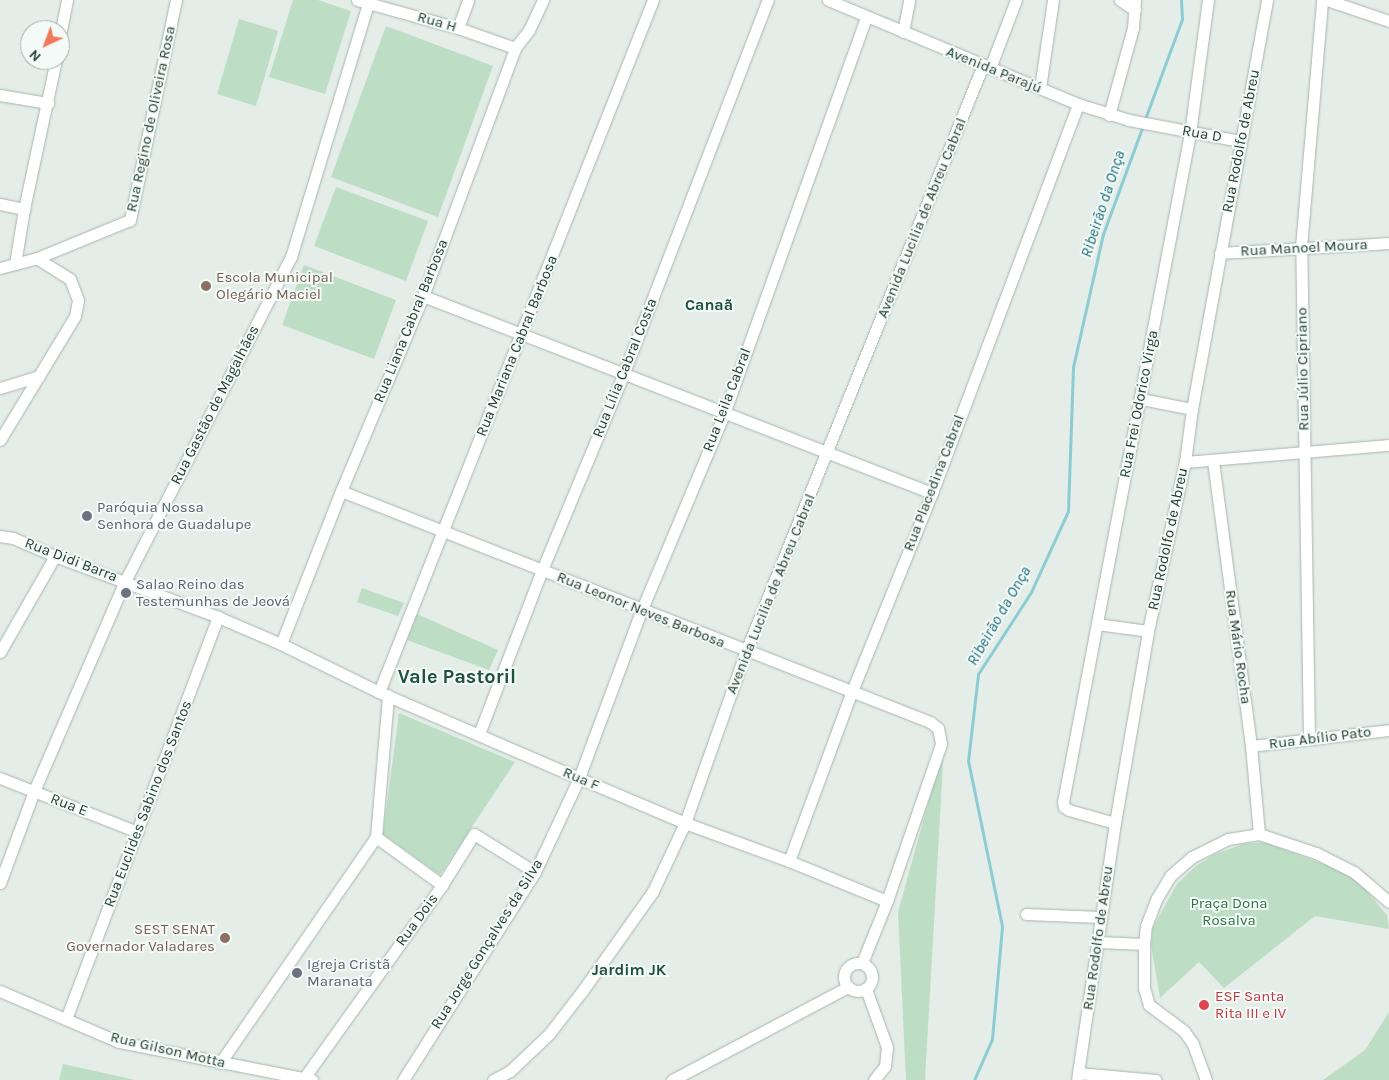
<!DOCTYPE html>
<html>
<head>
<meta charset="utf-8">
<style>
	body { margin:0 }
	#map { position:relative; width:1389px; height:1080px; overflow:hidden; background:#e4ede8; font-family:Karla,sans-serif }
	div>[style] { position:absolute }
	.green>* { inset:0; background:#bddec4 }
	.stream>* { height:3px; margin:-1.5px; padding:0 1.5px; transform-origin:1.5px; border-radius:1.5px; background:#8cccd2 }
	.roads { filter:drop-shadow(0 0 1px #a6b5af) drop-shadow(0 0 1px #a6b5af) }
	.street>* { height:11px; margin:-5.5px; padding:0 5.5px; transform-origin:5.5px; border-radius:5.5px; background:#fff }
	.street>.ring { margin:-5.5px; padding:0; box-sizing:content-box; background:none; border:11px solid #fff; border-radius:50% }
	.dots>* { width:14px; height:14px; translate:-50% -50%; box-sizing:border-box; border:2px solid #f4faf7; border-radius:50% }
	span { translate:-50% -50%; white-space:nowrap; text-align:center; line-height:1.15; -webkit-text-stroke:4px #f4faf7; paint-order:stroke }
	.street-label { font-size:15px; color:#233f36 }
	.education-label { font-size:15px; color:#785e54 }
	.left { translate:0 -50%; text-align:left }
	.right { translate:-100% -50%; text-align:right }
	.worship-label { font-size:15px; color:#5b616d }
	.park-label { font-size:15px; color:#2d7644 }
	.health-label { font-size:15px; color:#be3a42 }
	.water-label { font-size:16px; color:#1d727b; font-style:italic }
	.neighbourhood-label { font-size:16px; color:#1f5142; font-weight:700 }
	.district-label { font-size:20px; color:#1f5142; font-weight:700 }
	.north { position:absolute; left:20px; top:20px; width:50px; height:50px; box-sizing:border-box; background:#f4faf7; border:1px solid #a0afaa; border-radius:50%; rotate:223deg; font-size:14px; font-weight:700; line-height:20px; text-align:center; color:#233f36 }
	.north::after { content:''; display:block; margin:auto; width:18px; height:22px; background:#f2785d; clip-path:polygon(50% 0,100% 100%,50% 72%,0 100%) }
</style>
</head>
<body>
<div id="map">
	<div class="green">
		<i style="clip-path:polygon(293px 0,318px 0,351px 11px,325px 94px,269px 77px)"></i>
		<i style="clip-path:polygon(239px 19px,278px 31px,256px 106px,217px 94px)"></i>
		<i style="clip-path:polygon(386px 26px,493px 66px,438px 217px,331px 177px)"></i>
		<i style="clip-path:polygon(336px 187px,428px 221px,406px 281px,314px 246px)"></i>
		<i style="clip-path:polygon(304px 265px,396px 300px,374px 359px,282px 325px)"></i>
		<i style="clip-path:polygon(362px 588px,404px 603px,398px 616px,357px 602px)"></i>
		<i style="clip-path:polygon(417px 614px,498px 650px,489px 670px,407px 640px)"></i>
		<i style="clip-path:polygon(399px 713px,515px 762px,440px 875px,383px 834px)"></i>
		<i style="clip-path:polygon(944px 746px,925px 1080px,906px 1080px,898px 912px)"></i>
		<i style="clip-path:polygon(1264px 842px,1337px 869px,1361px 884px,1387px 915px,1389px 929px,1315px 916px,1224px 988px,1199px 962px,1160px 998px,1151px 945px,1153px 927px,1177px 884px,1196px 866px,1213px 855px,1243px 844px)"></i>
		<i style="clip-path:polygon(1389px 1012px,1389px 1080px,1323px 1080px,1365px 1050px)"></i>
		<i style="clip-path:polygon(63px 1064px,131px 1079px,135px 1080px,59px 1080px)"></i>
	</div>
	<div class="stream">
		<i style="left:1145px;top:119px;width:107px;rotate:-69.7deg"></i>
		<i style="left:1182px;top:19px;width:19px;rotate:-93deg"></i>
		<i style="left:974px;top:1080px;width:45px;rotate:-66.3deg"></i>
		<i style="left:992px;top:1039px;width:113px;rotate:-84.9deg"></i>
		<i style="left:1002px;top:926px;width:168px;rotate:-101.6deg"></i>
		<i style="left:968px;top:761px;width:88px;rotate:-83.4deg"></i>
		<i style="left:978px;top:674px;width:98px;rotate:-57.1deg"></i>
		<i style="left:1031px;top:592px;width:89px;rotate:-65.4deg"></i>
		<i style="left:1068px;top:511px;width:144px;rotate:-88deg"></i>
		<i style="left:1073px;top:367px;width:136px;rotate:-77.3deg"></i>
		<i style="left:1103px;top:234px;width:116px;rotate:-69.8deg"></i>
	</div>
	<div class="roads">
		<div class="street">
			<i style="left:357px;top:0;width:105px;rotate:15.5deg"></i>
			<i style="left:458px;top:28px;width:60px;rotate:19.3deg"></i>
			<i style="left:828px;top:0;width:271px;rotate:22.6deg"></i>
			<i style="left:1078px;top:104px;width:53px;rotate:17.4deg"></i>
			<i style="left:1129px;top:120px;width:113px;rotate:10.7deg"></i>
			<i style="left:1120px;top:0;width:18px;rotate:34deg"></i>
			<i style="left:1327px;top:0;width:65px;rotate:18.7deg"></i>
			<i style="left:458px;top:28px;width:30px;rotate:-70deg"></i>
			<i style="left:903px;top:32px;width:33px;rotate:-79deg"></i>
			<i style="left:60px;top:36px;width:37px;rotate:-79deg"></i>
			<i style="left:990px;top:68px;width:73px;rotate:-69.1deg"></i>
			<i style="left:1040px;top:88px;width:89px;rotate:-81.6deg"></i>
			<i style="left:0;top:95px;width:49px;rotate:9.5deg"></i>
			<i style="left:1109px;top:115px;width:90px;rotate:-74.6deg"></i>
			<i style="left:1133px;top:28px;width:28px;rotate:-86deg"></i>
			<i style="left:0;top:204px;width:25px;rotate:12deg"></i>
			<i style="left:1220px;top:253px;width:169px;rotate:-3.4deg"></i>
			<i style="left:15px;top:264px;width:56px;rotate:-80.7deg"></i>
			<i style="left:24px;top:209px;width:152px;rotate:-77.9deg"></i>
			<i style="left:0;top:268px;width:38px;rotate:-15deg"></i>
			<i style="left:37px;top:258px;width:100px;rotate:-22.2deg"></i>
			<i style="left:130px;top:220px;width:225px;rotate:-78.2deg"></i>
			<i style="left:423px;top:296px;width:546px;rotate:21.16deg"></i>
			<i style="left:0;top:388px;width:41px;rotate:-17.1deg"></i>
			<i style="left:1141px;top:399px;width:52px;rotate:11.1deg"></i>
			<i style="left:0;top:440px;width:145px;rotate:-58.8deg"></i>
			<i style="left:75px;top:316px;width:16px;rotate:-79deg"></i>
			<i style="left:78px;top:300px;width:22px;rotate:-111deg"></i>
			<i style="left:70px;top:279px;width:39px;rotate:-148deg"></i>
			<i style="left:1213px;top:461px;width:288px;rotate:82.4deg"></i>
			<i style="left:1251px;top:746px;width:88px;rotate:84.8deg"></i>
			<i style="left:1185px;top:462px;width:205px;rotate:-4.8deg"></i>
			<i style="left:341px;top:491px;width:633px;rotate:21.41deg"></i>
			<i style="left:930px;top:722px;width:10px;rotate:37deg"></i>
			<i style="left:938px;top:728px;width:16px;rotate:79deg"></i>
			<i style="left:941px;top:744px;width:166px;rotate:109deg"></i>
			<i style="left:887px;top:901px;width:67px;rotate:112deg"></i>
			<i style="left:0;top:536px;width:13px;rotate:9deg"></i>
			<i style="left:13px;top:538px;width:46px;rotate:23.2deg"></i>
			<i style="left:55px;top:556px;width:174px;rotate:20.5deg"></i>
			<i style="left:218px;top:617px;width:69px;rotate:23.2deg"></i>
			<i style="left:281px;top:644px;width:109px;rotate:26.1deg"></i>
			<i style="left:379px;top:692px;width:218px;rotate:23.3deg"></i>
			<i style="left:579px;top:778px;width:115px;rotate:23deg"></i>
			<i style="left:685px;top:823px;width:111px;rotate:20.1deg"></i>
			<i style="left:789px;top:861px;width:106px;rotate:22.2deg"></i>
			<i style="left:1097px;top:624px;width:51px;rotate:7.8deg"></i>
			<i style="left:281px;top:644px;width:164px;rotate:-68.6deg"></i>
			<i style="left:341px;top:491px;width:212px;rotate:-67.2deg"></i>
			<i style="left:423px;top:296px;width:265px;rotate:-69.6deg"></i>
			<i style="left:515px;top:48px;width:23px;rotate:-52deg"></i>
			<i style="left:529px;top:30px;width:33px;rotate:-65deg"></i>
			<i style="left:0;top:652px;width:111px;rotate:-60.2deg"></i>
			<i style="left:379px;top:692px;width:744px;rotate:-68.4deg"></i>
			<i style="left:479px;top:734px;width:176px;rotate:-69deg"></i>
			<i style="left:542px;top:570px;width:211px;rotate:-67.4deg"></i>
			<i style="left:623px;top:375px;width:402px;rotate:-68.9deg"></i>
			<i style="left:1309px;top:739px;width:492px;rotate:-90.9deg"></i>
			<i style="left:1301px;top:247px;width:248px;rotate:-85.1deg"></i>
			<i style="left:1251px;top:746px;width:139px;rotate:-6.6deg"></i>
			<i style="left:0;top:778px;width:148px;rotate:21.4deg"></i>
			<i style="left:1115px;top:823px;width:48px;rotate:-164.2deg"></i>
			<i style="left:1069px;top:810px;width:6px;rotate:-149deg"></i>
			<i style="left:1064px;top:807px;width:5px;rotate:-101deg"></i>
			<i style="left:1063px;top:802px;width:681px;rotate:-79.25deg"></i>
			<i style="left:1190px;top:133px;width:134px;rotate:-82.3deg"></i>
			<i style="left:376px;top:837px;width:82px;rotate:36deg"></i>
			<i style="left:789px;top:861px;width:181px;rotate:-69.7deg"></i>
			<i style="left:852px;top:691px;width:214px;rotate:-68deg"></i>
			<i style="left:932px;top:493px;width:415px;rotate:-69.4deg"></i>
			<i style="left:0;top:883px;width:98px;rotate:-69.7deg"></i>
			<i style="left:34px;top:791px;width:229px;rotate:-66.6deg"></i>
			<i style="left:125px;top:581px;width:364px;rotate:-62.9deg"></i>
			<i style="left:291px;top:257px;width:269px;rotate:-73.1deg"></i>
			<i style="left:1026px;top:914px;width:75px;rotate:2.3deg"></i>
			<i style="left:1098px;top:942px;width:46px;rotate:2.5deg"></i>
			<i class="ring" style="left:844px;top:963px;width:17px;height:17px"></i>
			<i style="left:866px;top:989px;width:62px;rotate:70.1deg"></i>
			<i style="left:887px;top:1047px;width:19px;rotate:96deg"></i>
			<i style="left:885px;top:1066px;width:18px;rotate:128deg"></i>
			<i style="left:0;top:991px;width:129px;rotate:23.2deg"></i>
			<i style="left:119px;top:1042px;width:197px;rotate:11.1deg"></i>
			<i style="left:66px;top:1019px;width:430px;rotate:-69.3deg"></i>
			<i style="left:220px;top:1063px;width:275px;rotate:-55.4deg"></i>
			<i style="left:376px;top:837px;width:142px;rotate:-85.1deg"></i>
			<i style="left:1078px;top:1073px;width:78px;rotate:5.1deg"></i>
			<i style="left:304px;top:1078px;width:237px;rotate:-54.4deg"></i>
			<i style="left:442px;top:885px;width:60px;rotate:-57.9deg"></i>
			<i style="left:474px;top:834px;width:72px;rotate:31.9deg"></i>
			<i style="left:403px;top:1080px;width:246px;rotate:-57.6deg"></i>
			<i style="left:535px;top:872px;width:104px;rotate:-64.9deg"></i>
			<i style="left:579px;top:778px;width:180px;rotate:-69.6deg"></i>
			<i style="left:642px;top:609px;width:212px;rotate:-67.2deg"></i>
			<i style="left:724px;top:414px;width:422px;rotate:-70.3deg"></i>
			<i style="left:493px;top:1080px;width:19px;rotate:-28deg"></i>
			<i style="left:510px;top:1071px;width:54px;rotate:-43.5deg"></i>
			<i style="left:549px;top:1034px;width:56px;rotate:-52.3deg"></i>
			<i style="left:583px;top:990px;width:121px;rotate:-54.7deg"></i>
			<i style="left:653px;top:891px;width:75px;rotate:-64.8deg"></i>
			<i style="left:685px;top:823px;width:182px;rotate:-70.5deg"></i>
			<i style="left:746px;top:651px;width:632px;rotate:-67.98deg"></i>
			<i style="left:672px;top:1080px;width:199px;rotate:-27.9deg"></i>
			<i style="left:1077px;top:1080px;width:260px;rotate:-81.6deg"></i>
			<i style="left:1115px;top:823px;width:195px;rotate:-80.2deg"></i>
			<i style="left:1148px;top:631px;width:173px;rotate:-77.7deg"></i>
			<i style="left:1185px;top:462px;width:53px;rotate:-82.5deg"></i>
			<i style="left:1192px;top:409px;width:416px;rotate:-79.6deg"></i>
			<i style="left:1206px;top:1080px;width:38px;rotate:-110deg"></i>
			<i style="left:1193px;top:1044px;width:16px;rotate:-125deg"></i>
			<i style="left:1184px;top:1031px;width:44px;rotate:-143.4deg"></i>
			<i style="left:1149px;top:1005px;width:18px;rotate:-106deg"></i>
			<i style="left:1144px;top:988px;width:44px;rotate:-90deg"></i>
			<i style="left:1144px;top:944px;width:18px;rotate:-84deg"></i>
			<i style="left:1146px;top:926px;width:30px;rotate:-69deg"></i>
			<i style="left:1157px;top:898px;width:26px;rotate:-59deg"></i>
			<i style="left:1170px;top:876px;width:29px;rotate:-41deg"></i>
			<i style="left:1192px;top:857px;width:40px;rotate:-26.6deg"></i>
			<i style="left:1228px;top:839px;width:31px;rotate:-9deg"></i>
			<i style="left:1259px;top:834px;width:60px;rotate:18.4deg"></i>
			<i style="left:1316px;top:853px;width:42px;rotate:26.6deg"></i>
			<i style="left:1354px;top:872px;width:46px;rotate:40.6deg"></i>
		</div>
	</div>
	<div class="dots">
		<i style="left:206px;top:286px;background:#8d6e63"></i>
		<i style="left:87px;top:516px;background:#6b7280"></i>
		<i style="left:126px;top:593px;background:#6b7280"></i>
		<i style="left:225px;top:938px;background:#8d6e63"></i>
		<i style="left:297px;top:973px;background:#6b7280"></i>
		<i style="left:1204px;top:1005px;background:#e0444e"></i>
	</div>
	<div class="street-label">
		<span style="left:437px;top:22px;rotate:16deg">Rua H</span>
		<span style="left:994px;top:70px;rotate:22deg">Avenida Parajú</span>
		<span style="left:151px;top:119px;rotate:-78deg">Rua Regino de Oliveira Rosa</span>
		<span style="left:1202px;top:134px;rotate:10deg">Rua D</span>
		<span style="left:1241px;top:141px;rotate:-79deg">Rua Rodolfo de Abreu</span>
		<span style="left:922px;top:218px;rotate:-68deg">Avenida Lucilia de Abreu Cabral</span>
		<span style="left:1304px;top:248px;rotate:-3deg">Rua Manoel Moura</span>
		<span style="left:411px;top:321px;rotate:-68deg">Rua Liana Cabral Barbosa</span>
		<span style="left:517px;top:346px;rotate:-68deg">Rua Mariana Cabral Barbosa</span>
		<span style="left:625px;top:368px;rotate:-68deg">Rua Lília Cabral Costa</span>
		<span style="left:1303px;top:369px;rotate:-91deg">Rua Júlio Cipriano</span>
		<span style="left:727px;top:400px;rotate:-69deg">Rua Leila Cabral</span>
		<span style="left:1139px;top:404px;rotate:-79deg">Rua Frei Odorico Virga</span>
		<span style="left:215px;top:405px;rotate:-63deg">Rua Gastão de Magalhães</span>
		<span style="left:934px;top:483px;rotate:-69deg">Rua Placedina Cabral</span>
		<span style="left:1168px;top:539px;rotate:-78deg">Rua Rodolfo de Abreu</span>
		<span style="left:71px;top:560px;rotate:21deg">Rua Didi Barra</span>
		<span style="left:771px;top:594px;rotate:-68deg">Avenida Lucilia de Abreu Cabral</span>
		<span style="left:641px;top:610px;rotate:22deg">Rua Leonor Neves Barbosa</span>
		<span style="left:1238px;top:647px;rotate:82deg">Rua Mário Rocha</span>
		<span style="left:1320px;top:738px;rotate:-7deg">Rua Abílio Pato</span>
		<span style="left:581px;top:779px;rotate:23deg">Rua F</span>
		<span style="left:148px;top:804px;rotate:-69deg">Rua Euclides Sabino dos Santos</span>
		<span style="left:69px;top:805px;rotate:21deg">Rua E</span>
		<span style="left:417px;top:920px;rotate:-54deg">Rua Dois</span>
		<span style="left:1098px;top:938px;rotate:-82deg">Rua Rodolfo de Abreu</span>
		<span style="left:487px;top:944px;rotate:-58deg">Rua Jorge Gonçalves da Silva</span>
		<span style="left:168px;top:1050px;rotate:13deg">Rua Gilson Motta</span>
	</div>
	<div class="education-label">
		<span class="left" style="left:216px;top:286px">Escola Municipal<br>Olegário Maciel</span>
		<span class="right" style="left:215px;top:938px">SEST SENAT<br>Governador Valadares</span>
	</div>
	<div class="worship-label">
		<span class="left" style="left:97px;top:516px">Paróquia Nossa<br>Senhora de Guadalupe</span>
		<span class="left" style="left:136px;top:593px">Salao Reino das<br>Testemunhas de Jeová</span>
		<span class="left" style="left:307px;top:973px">Igreja Cristã<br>Maranata</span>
	</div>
	<div class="park-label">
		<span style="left:1229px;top:912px">Praça Dona<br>Rosalva</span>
	</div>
	<div class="health-label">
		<span class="left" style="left:1215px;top:1005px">ESF Santa<br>Rita III e IV</span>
	</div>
	<div class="water-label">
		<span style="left:1103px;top:204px;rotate:-72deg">Ribeirão da Onça</span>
		<span style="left:999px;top:616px;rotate:-60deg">Ribeirão da Onça</span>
	</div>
	<div class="neighbourhood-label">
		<span style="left:709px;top:305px">Canaã</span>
		<span style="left:629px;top:970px">Jardim JK</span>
	</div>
	<div class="district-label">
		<span style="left:457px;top:676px">Vale Pastoril</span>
	</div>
	<div class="north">N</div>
</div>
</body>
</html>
